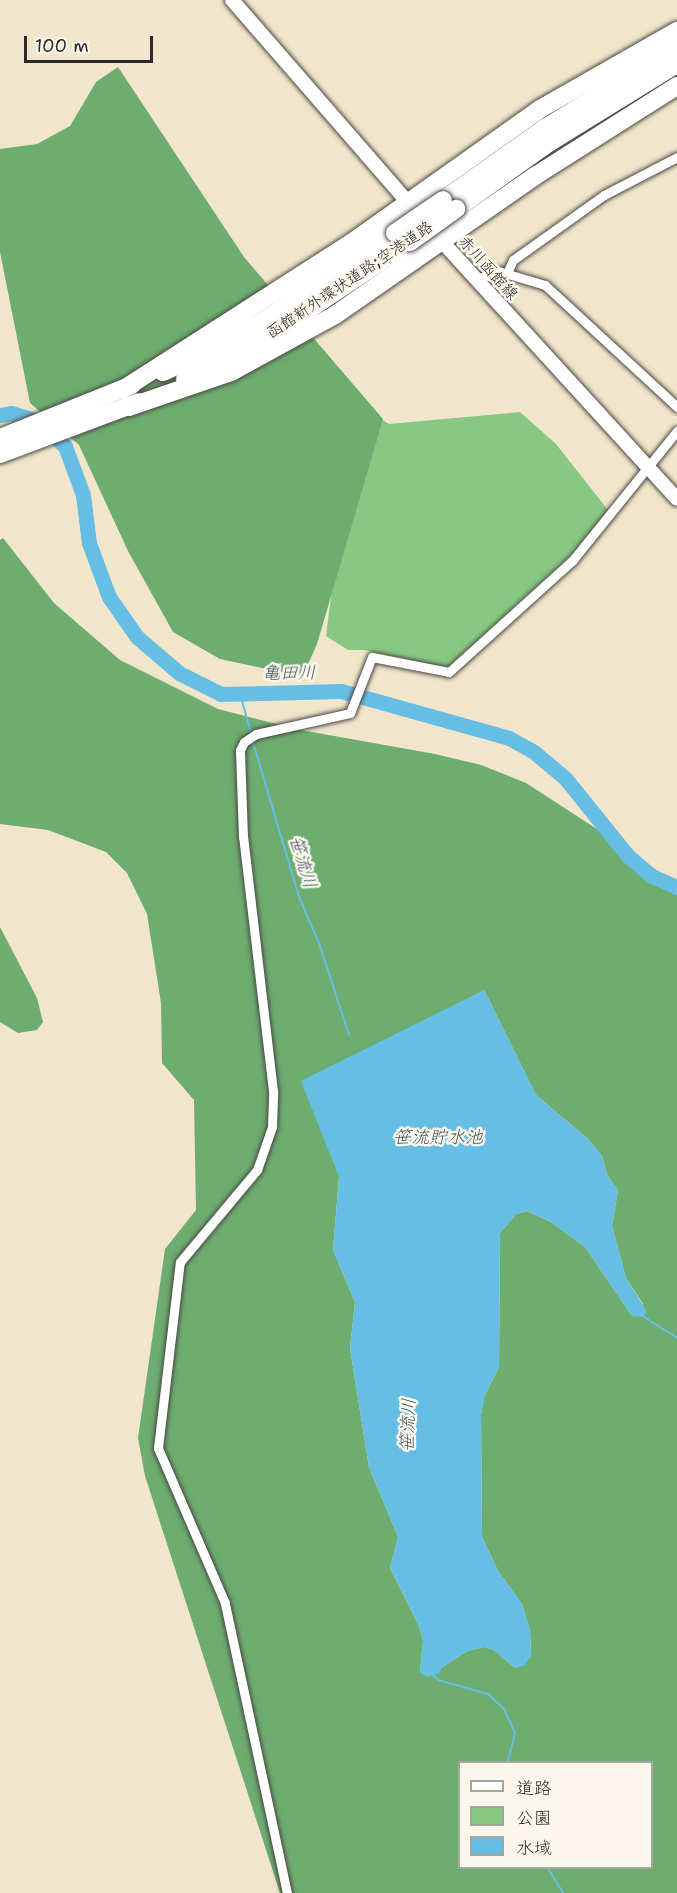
<!DOCTYPE html>
<html>
<head>
<meta charset="utf-8">
<style>
	body { margin:0 }
	#map { position:relative; width:677px; height:1893px; overflow:hidden; background:#f1e6cb; font-family:"Shantell Sans","Klee One",sans-serif }
	div>[style] { position:absolute }
	.green>* { inset:0; background:#87c982 }
	.forest>* { inset:0; background:#6dad70 }
	.water>* { inset:0; background:#67bee4 }
	.stream>* { height:2px; margin:-1px; padding:0 1px; transform-origin:1px; border-radius:1px; background:#67bee4 }
	.river>* { height:15px; margin:-7.5px; padding:0 7.5px; transform-origin:7.5px; border-radius:7.5px; background:#67bee4 }
	.roads { filter:drop-shadow(0 0 2px #494743) drop-shadow(0 0 2px #494743) }
	.minor>* { height:9px; margin:-4.5px; padding:0 4.5px; transform-origin:4.5px; border-radius:4.5px; background:#fff }
	.secondary>* { height:14px; margin:-7px; padding:0 7px; transform-origin:7px; border-radius:7px; background:#fff }
	.motorway>* { height:18px; margin:-9px; padding:0 9px; transform-origin:9px; border-radius:9px; background:#fff }
	.bridges { filter:drop-shadow(0 0 2px #494743) drop-shadow(0 0 2px #494743) }
	.motorway-bridge>* { height:18px; margin:-9px; padding:0 9px; transform-origin:9px; border-radius:9px; background:#fff }
	span { translate:-50% -50%; white-space:nowrap; text-align:center; line-height:1.15; -webkit-text-stroke:5px #fbf7ec; paint-order:stroke }
	.street-label { font-size:16px; color:#2b2b2b }
	.water-label { font-size:18px; color:#3d5762; font-style:italic }
	.legend { position:absolute; left:458px; top:1761px; width:195px; height:108px; box-sizing:border-box; background:#fbf7ec; border:2px solid #a8a59f; margin:0; padding:8px 10px; list-style:none; font-size:18px; color:#2b2b2b }
	.legend li { display:flex; align-items:center; gap:12px; height:30px }
	.legend b { width:30px; border:2px solid #a8a59f }
	.scale { position:absolute; left:24px; top:36px; width:129px; height:27px; box-sizing:border-box; border:3px solid #2b2b2b; border-top:0; padding-left:8px; font-size:18px; line-height:21px; white-space:nowrap; color:#2b2b2b; -webkit-text-stroke:4px #fbf7ec; paint-order:stroke }
</style>
</head>
<body>
<div id="map">
	<div class="green">
		<i style="clip-path:polygon(356px 404px,389px 424px,520px 412px,556px 444px,608px 510px,570px 556px,447px 668px,364px 650px,348px 650px,326px 636px)"></i>
	</div>
	<div class="forest">
		<i style="clip-path:polygon(118px 67px,244px 257px,383px 419px,317px 644px,305px 671px,295px 675px,220px 659px,173px 632px,128px 551px,79px 445px,30px 403px,0 252px,0 149px,37px 144px,70px 126px,96px 82px)"></i>
		<i style="clip-path:polygon(evenodd,3px 538px,54px 603px,120px 660px,218px 709px,295px 729px,435px 754px,481px 765px,526px 783px,620px 844px,677px 891px,677px 1893px,280px 1893px,145px 1476px,138px 1438px,165px 1249px,196px 1210px,194px 1100px,162px 1063px,161px 1003px,147px 914px,127px 873px,106px 852px,48px 830px,0 824px,0 540px,3px 538px,484px 990px,536px 1095px,588px 1139px,602px 1156px,607px 1175px,618px 1190px,612px 1226px,626px 1278px,643px 1304px,632px 1316px,585px 1247px,551px 1222px,527px 1211px,516px 1214px,500px 1233px,499px 1367px,484px 1397px,481px 1415px,482px 1537px,498px 1571px,522px 1604px,530px 1630px,531px 1656px,515px 1668px,494px 1650px,484px 1647px,467px 1651px,441px 1668px,420px 1672px,423px 1641px,419px 1626px,390px 1568px,398px 1537px,369px 1467px,350px 1348px,355px 1302px,333px 1250px,339px 1177px,484px 990px,3px 538px,460px 1762px,652px 1762px,652px 1868px,460px 1868px,460px 1762px)"></i>
		<i style="clip-path:polygon(0 927px,37px 998px,43px 1022px,37px 1030px,18px 1033px,0 1022px)"></i>
	</div>
	<div class="water">
		<i style="clip-path:polygon(484px 990px,536px 1095px,588px 1139px,602px 1156px,607px 1175px,618px 1190px,612px 1226px,626px 1278px,646px 1310px,644px 1317px,632px 1316px,585px 1247px,551px 1222px,527px 1211px,516px 1214px,500px 1233px,499px 1367px,484px 1397px,481px 1415px,482px 1537px,498px 1571px,522px 1604px,530px 1630px,531px 1656px,525px 1665px,515px 1668px,494px 1650px,484px 1647px,467px 1651px,441px 1668px,440px 1673px,427px 1677px,420px 1672px,423px 1641px,419px 1626px,390px 1568px,398px 1537px,369px 1467px,350px 1348px,355px 1302px,333px 1250px,339px 1177px,301px 1081px)"></i>
	</div>
	<div class="stream">
		<i style="left:240px;top:694px;width:41px;rotate:74.2deg"></i>
		<i style="left:252px;top:739px;width:165px;rotate:73.4deg"></i>
		<i style="left:299px;top:897px;width:50px;rotate:66.5deg"></i>
		<i style="left:319px;top:943px;width:97px;rotate:71.9deg"></i>
		<i style="left:644px;top:1317px;width:39px;rotate:32deg"></i>
		<i style="left:433px;top:1675px;width:7px;rotate:45deg"></i>
		<i style="left:438px;top:1680px;width:52px;rotate:15.6deg"></i>
		<i style="left:488px;top:1694px;width:22px;rotate:43deg"></i>
		<i style="left:504px;top:1709px;width:26px;rotate:65deg"></i>
		<i style="left:515px;top:1733px;width:30px;rotate:104deg"></i>
		<i style="left:548px;top:1868px;width:29px;rotate:59deg"></i>
	</div>
	<div class="river">
		<i style="left:0;top:415px;width:11px;rotate:-10deg"></i>
		<i style="left:11px;top:413px;width:24px;rotate:17deg"></i>
		<i style="left:34px;top:420px;width:40px;rotate:40deg"></i>
		<i style="left:65px;top:446px;width:52px;rotate:69.8deg"></i>
		<i style="left:83px;top:495px;width:48px;rotate:82.9deg"></i>
		<i style="left:89px;top:543px;width:58px;rotate:69.7deg"></i>
		<i style="left:109px;top:597px;width:49px;rotate:55deg"></i>
		<i style="left:137px;top:637px;width:55px;rotate:40.6deg"></i>
		<i style="left:179px;top:673px;width:47px;rotate:26.6deg"></i>
		<i style="left:221px;top:694px;width:120px;rotate:-1.4deg"></i>
		<i style="left:341px;top:691px;width:174px;rotate:15.6deg"></i>
		<i style="left:509px;top:738px;width:29px;rotate:29deg"></i>
		<i style="left:534px;top:752px;width:40px;rotate:40deg"></i>
		<i style="left:565px;top:778px;width:100px;rotate:51.1deg"></i>
		<i style="left:628px;top:856px;width:31px;rotate:40deg"></i>
		<i style="left:652px;top:876px;width:27px;rotate:24deg"></i>
	</div>
	<div class="roads">
		<div class="minor">
			<i style="left:508px;top:271px;width:12px;rotate:-66deg"></i>
			<i style="left:513px;top:260px;width:112px;rotate:-35.5deg"></i>
			<i style="left:604px;top:195px;width:82px;rotate:-27.5deg"></i>
			<i style="left:475px;top:280px;width:25px;rotate:-21deg"></i>
			<i style="left:498px;top:271px;width:49px;rotate:16.6deg"></i>
			<i style="left:545px;top:285px;width:180px;rotate:42.7deg"></i>
			<i style="left:287px;top:1893px;width:297px;rotate:-102.1deg"></i>
			<i style="left:225px;top:1603px;width:169px;rotate:-113.4deg"></i>
			<i style="left:158px;top:1448px;width:187px;rotate:-83.3deg"></i>
			<i style="left:180px;top:1262px;width:120px;rotate:-50.1deg"></i>
			<i style="left:257px;top:1170px;width:46px;rotate:-70.8deg"></i>
			<i style="left:272px;top:1127px;width:36px;rotate:-88deg"></i>
			<i style="left:273px;top:1091px;width:256px;rotate:-96.7deg"></i>
			<i style="left:243px;top:837px;width:87px;rotate:-92deg"></i>
			<i style="left:240px;top:750px;width:9px;rotate:-63deg"></i>
			<i style="left:244px;top:742px;width:14px;rotate:-34deg"></i>
			<i style="left:256px;top:734px;width:96px;rotate:-12.6deg"></i>
			<i style="left:350px;top:713px;width:60px;rotate:-68.6deg"></i>
			<i style="left:372px;top:657px;width:78px;rotate:11deg"></i>
			<i style="left:449px;top:672px;width:166px;rotate:-42.1deg"></i>
			<i style="left:572px;top:561px;width:167px;rotate:-51.1deg"></i>
		</div>
		<div class="secondary">
			<i style="left:232px;top:0;width:277px;rotate:49deg"></i>
			<i style="left:436px;top:235px;width:357px;rotate:47.6deg"></i>
		</div>
		<div class="motorway">
			<i style="left:443px;top:200px;width:125px;rotate:-35.2deg"></i>
			<i style="left:545px;top:128px;width:154px;rotate:-31.2deg"></i>
			<i style="left:456px;top:209px;width:115px;rotate:-35.5deg"></i>
			<i style="left:550px;top:142px;width:149px;rotate:-31.6deg"></i>
			<i style="left:163px;top:372px;width:58px;rotate:-24.4deg"></i>
			<i style="left:216px;top:348px;width:58px;rotate:-30.1deg"></i>
			<i style="left:266px;top:319px;width:155px;rotate:-33.7deg"></i>
			<i style="left:185px;top:379px;width:105px;rotate:-27.8deg"></i>
			<i style="left:278px;top:330px;width:159px;rotate:-33.7deg"></i>
			<i style="left:122px;top:390px;width:272px;rotate:-32.7deg"></i>
			<i style="left:351px;top:243px;width:232px;rotate:-35.3deg"></i>
			<i style="left:540px;top:109px;width:158px;rotate:-29.7deg"></i>
			<i style="left:129px;top:407px;width:108px;rotate:-18.9deg"></i>
			<i style="left:231px;top:372px;width:119px;rotate:-28.7deg"></i>
			<i style="left:335px;top:315px;width:244px;rotate:-34.8deg"></i>
			<i style="left:535px;top:176px;width:168px;rotate:-32.4deg"></i>
			<i style="left:0;top:438px;width:142px;rotate:-21.9deg"></i>
			<i style="left:0;top:454px;width:148px;rotate:-20.5deg"></i>
		</div>
	</div>
	<div class="bridges">
		<div class="motorway-bridge">
			<i style="left:395px;top:233px;width:58px;rotate:-34.5deg"></i>
			<i style="left:410px;top:242px;width:57px;rotate:-35.7deg"></i>
		</div>
	</div>
	<div class="street-label">
		<span style="left:488px;top:268px;rotate:48deg">赤川函館線</span>
		<span style="left:350px;top:280px;rotate:-34deg">函館新外環状道路;空港道路</span>
	</div>
	<div class="water-label">
		<span style="left:289px;top:673px;rotate:-1deg">亀田川</span>
		<span style="left:303px;top:862px;rotate:73deg">笹流川</span>
		<span style="left:438px;top:1137px">笹流貯水池</span>
		<span style="left:408px;top:1425px;rotate:-88deg">笹流川</span>
	</div>
	<ul class="legend">
	<li><b style="height:8px;background:#fff"></b>道路</li>
	<li><b style="height:16px;background:#87c982"></b>公園</li>
	<li><b style="height:16px;background:#67bee4"></b>水域</li>
	</ul>
	<div class="scale">100 m</div>
</div>
</body>
</html>
